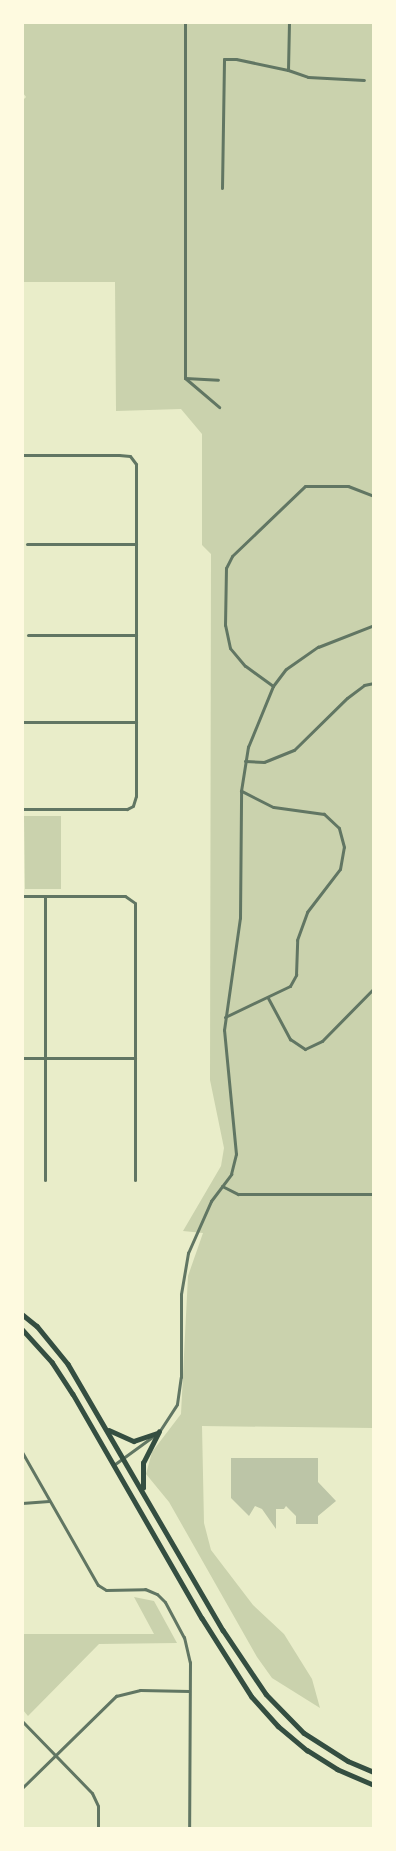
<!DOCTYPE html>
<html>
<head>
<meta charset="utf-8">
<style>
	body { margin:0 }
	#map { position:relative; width:396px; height:1851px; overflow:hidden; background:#e9edc9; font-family:Arial,sans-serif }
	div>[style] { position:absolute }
	.green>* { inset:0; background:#cad2ad }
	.building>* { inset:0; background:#bcc5a7 }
	.minor>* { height:3px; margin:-1.5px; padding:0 1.5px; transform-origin:1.5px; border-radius:1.5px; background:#617663 }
	.secondary>* { height:4.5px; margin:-2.25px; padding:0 2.25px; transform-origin:2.25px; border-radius:2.25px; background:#344e41 }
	span { translate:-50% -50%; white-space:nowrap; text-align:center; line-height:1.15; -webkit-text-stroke:4px #fefae0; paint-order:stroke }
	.frame { position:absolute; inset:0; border:24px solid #fefae0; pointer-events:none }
</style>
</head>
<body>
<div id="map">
	<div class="green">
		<i style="clip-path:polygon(22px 23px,373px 23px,373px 1428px,202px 1426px,204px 1523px,211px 1550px,253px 1605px,284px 1634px,312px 1679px,320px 1708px,272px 1678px,257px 1657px,169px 1502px,146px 1474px,152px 1452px,181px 1414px,188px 1276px,203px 1233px,183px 1231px,221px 1166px,224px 1148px,210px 1080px,211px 554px,202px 545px,202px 434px,181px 409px,116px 411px,115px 282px,23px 282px,22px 101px,26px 97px,23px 93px)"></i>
		<i style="clip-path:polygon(24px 816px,61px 816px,61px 889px,25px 889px)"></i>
		<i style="clip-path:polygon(134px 1597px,154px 1601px,177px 1643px,99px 1644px,28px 1716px,23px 1710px,23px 1634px,154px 1634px)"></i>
	</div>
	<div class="building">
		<i style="clip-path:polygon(231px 1458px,318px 1458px,318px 1482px,336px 1501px,318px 1516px,318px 1524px,296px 1524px,296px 1516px,286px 1506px,284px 1509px,276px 1509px,276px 1529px,262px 1509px,255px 1506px,249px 1516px,231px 1498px)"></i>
	</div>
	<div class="minor">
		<i style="left:185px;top:22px;width:356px;rotate:90deg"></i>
		<i style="left:185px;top:378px;width:45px;rotate:40.5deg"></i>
		<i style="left:288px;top:70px;width:21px;rotate:19deg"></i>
		<i style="left:308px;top:77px;width:56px;rotate:3.1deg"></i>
		<i style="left:222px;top:188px;width:129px;rotate:-89.1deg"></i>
		<i style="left:224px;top:59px;width:12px"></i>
		<i style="left:236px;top:59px;width:53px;rotate:11.9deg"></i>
		<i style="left:288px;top:70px;width:48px;rotate:-88.8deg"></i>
		<i style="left:185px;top:378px;width:33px;rotate:3deg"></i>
		<i style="left:22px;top:455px;width:97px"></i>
		<i style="left:119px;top:455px;width:11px;rotate:5deg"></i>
		<i style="left:130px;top:456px;width:10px;rotate:53deg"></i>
		<i style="left:136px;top:464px;width:332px;rotate:90deg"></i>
		<i style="left:136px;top:796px;width:10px;rotate:107deg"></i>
		<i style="left:133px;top:806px;width:7px;rotate:153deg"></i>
		<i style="left:127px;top:809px;width:105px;rotate:180deg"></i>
		<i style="left:27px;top:544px;width:109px"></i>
		<i style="left:28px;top:635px;width:108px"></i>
		<i style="left:273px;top:686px;width:34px;rotate:-144deg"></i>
		<i style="left:245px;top:666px;width:23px;rotate:-130deg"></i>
		<i style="left:230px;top:648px;width:24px;rotate:-102deg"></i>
		<i style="left:225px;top:625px;width:57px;rotate:-89deg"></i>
		<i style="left:226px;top:568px;width:13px;rotate:-63deg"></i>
		<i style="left:232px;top:556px;width:101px;rotate:-43.8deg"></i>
		<i style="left:305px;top:486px;width:43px"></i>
		<i style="left:348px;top:486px;width:28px;rotate:21deg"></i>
		<i style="left:22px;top:722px;width:114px"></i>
		<i style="left:245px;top:761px;width:19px;rotate:3deg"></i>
		<i style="left:264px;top:762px;width:32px;rotate:-22deg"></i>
		<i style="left:294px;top:750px;width:74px;rotate:-44.5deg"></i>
		<i style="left:347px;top:698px;width:21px;rotate:-37deg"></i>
		<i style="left:364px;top:685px;width:10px;rotate:-11deg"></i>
		<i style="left:22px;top:896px;width:103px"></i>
		<i style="left:125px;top:896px;width:12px;rotate:35deg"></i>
		<i style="left:135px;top:903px;width:155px;rotate:90deg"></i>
		<i style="left:135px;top:1058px;width:113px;rotate:180deg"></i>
		<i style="left:268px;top:998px;width:47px;rotate:61.8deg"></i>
		<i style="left:290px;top:1039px;width:18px;rotate:34deg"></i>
		<i style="left:305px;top:1049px;width:19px;rotate:-25deg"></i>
		<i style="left:322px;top:1041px;width:74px;rotate:-45.5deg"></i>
		<i style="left:225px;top:1017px;width:72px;rotate:-25.5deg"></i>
		<i style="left:290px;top:986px;width:13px;rotate:-61deg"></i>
		<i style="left:296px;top:975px;width:35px;rotate:-88deg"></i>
		<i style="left:297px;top:940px;width:30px;rotate:-70deg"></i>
		<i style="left:307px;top:912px;width:54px;rotate:-52.5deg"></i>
		<i style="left:340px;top:869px;width:22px;rotate:-80deg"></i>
		<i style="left:344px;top:847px;width:20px;rotate:-105deg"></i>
		<i style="left:339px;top:828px;width:21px;rotate:-137deg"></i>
		<i style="left:324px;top:814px;width:51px;rotate:-172.2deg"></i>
		<i style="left:273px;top:807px;width:36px;rotate:-153deg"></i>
		<i style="left:45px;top:1180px;width:284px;rotate:-90deg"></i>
		<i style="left:135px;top:1180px;width:122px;rotate:-90deg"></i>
		<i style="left:222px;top:1186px;width:18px;rotate:27deg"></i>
		<i style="left:238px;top:1194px;width:136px"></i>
		<i style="left:22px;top:1452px;width:153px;rotate:60.3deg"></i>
		<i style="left:98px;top:1585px;width:9px;rotate:32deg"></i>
		<i style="left:106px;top:1590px;width:39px;rotate:-1deg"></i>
		<i style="left:145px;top:1589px;width:13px;rotate:23deg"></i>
		<i style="left:157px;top:1594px;width:11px;rotate:45deg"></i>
		<i style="left:165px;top:1602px;width:40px;rotate:62deg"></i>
		<i style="left:184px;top:1637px;width:26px;rotate:77deg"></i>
		<i style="left:190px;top:1662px;width:166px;rotate:90.3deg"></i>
		<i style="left:115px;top:1464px;width:54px;rotate:-36deg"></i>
		<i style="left:159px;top:1432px;width:33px;rotate:-57deg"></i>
		<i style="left:177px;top:1404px;width:27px;rotate:-82deg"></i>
		<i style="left:181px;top:1377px;width:83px;rotate:-90deg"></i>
		<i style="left:181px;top:1294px;width:42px;rotate:-80.3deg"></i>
		<i style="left:188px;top:1253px;width:57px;rotate:-66.1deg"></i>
		<i style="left:211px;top:1201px;width:34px;rotate:-53deg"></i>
		<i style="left:231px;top:1174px;width:21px;rotate:-76deg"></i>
		<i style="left:236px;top:1154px;width:125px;rotate:-95.5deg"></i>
		<i style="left:224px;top:1030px;width:113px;rotate:-81.9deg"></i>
		<i style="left:240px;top:918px;width:127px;rotate:-89.5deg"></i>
		<i style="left:241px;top:791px;width:45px;rotate:-81deg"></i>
		<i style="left:248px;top:747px;width:66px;rotate:-67.7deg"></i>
		<i style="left:273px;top:686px;width:21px;rotate:-53deg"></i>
		<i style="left:286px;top:669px;width:39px;rotate:-35deg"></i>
		<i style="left:318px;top:647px;width:60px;rotate:-21.4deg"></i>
		<i style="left:22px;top:1503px;width:27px;rotate:-4deg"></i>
		<i style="left:22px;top:1721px;width:100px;rotate:45.8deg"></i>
		<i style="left:92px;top:1793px;width:14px;rotate:65deg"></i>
		<i style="left:98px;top:1806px;width:22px;rotate:90deg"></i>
		<i style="left:22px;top:1788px;width:132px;rotate:-44.4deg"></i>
		<i style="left:116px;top:1696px;width:25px;rotate:-14deg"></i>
		<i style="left:140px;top:1690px;width:49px;rotate:1.2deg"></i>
	</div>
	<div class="secondary">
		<i style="left:22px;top:1314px;width:19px;rotate:39deg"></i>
		<i style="left:37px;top:1326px;width:49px;rotate:50.8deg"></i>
		<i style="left:68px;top:1364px;width:308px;rotate:59.8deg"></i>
		<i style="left:223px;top:1630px;width:77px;rotate:56.1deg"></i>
		<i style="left:266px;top:1694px;width:54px;rotate:45.7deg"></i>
		<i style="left:304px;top:1733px;width:52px;rotate:32.5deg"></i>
		<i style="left:348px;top:1761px;width:28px;rotate:23deg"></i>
		<i style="left:22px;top:1329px;width:45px;rotate:47.7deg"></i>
		<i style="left:52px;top:1362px;width:38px;rotate:57deg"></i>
		<i style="left:73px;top:1394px;width:258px;rotate:60.1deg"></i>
		<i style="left:202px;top:1618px;width:93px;rotate:57.7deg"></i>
		<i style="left:252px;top:1697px;width:39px;rotate:48deg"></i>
		<i style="left:278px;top:1726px;width:38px;rotate:40deg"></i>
		<i style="left:307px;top:1750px;width:36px;rotate:32deg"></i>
		<i style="left:337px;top:1769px;width:40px;rotate:23.4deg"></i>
		<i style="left:109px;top:1430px;width:27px;rotate:24deg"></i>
		<i style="left:134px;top:1441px;width:24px;rotate:-19deg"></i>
		<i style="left:143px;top:1488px;width:25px;rotate:-90deg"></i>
		<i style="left:143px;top:1463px;width:35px;rotate:-63deg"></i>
	</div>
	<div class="frame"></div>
</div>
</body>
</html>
